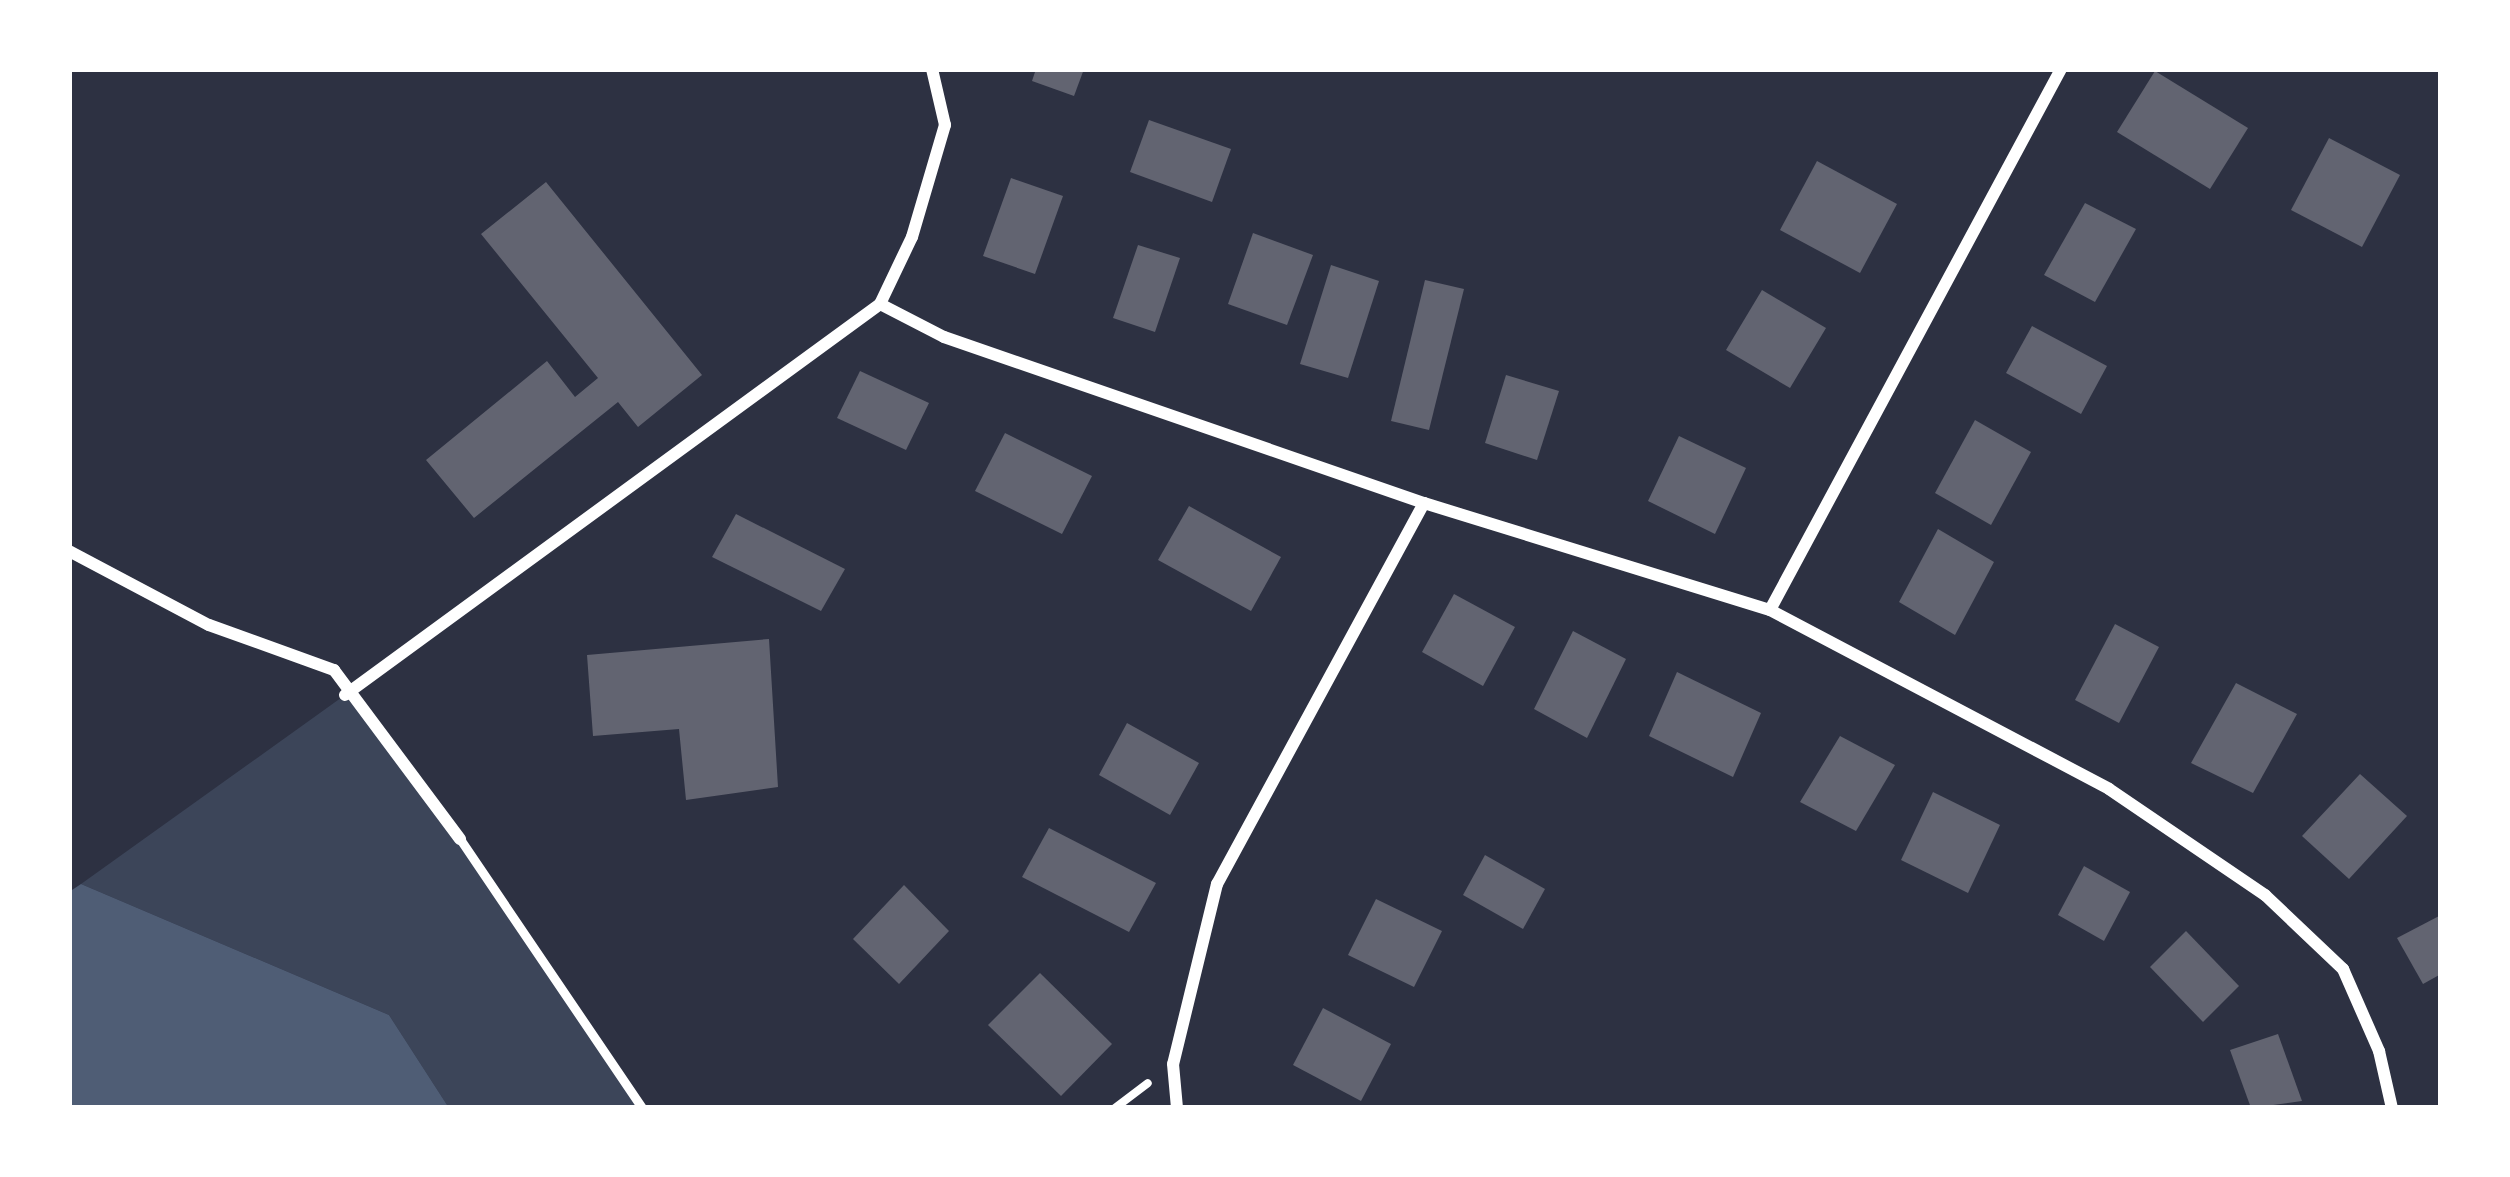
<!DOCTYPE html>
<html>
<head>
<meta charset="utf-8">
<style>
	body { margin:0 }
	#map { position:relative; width:2510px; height:1177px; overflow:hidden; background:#2d3142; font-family:Cabin,sans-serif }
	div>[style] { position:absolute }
	.green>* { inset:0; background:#3c4559 }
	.water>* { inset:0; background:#4f5d75 }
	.building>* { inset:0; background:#626471 }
	.path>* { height:8px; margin:-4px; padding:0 4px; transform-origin:4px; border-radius:4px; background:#fff }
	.service>* { height:9px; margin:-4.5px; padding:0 4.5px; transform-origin:4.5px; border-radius:4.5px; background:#fff }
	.minor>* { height:12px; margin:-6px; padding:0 6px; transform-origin:6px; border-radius:6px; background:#fff }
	span { translate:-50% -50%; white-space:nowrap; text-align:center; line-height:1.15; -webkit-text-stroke:9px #fff; paint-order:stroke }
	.frame { position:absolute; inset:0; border:72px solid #fff; pointer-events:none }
</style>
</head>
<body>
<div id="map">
	<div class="green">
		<i style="clip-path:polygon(345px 695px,460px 839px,642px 1108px,449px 1108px,389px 1015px,81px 884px)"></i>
	</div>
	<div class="water">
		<i style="clip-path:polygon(81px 884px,389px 1015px,449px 1108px,69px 1108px,69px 892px)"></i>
	</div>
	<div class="building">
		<i style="clip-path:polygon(1036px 69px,1084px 69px,1074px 96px,1032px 81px)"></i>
		<i style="clip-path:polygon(2155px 71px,2248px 128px,2210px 189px,2117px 132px)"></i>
		<i style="clip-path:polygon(1149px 120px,1231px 149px,1212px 202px,1130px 172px)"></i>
		<i style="clip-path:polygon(2329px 138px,2400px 175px,2362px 247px,2291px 210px)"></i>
		<i style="clip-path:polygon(1817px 161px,1897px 204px,1860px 273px,1780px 230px)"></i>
		<i style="clip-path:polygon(1011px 178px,1063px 196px,1035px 274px,983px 256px)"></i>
		<i style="clip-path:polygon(546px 182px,702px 375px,638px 427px,618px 402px,474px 518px,426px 460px,547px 361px,575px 397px,598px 378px,481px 234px)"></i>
		<i style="clip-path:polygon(2085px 203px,2136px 229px,2095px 302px,2044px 275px)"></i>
		<i style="clip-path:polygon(1253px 233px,1313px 255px,1287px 325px,1228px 304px)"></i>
		<i style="clip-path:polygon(1138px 245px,1180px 258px,1155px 332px,1113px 318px)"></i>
		<i style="clip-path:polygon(1331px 265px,1379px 281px,1348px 378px,1300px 364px)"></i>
		<i style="clip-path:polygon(1425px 280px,1464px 289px,1429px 430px,1391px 421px)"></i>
		<i style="clip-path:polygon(1762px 290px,1826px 328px,1790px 388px,1726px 350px)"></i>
		<i style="clip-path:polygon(2032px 326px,2107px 366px,2081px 414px,2006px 373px)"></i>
		<i style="clip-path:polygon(860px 371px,929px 403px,906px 450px,837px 418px)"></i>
		<i style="clip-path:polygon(1506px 375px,1559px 391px,1537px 460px,1485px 443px)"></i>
		<i style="clip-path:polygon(1975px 420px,2031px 452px,1991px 525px,1935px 493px)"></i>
		<i style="clip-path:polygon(1005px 433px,1092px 476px,1062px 534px,975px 491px)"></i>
		<i style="clip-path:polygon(1679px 436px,1746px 468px,1715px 534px,1648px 501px)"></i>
		<i style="clip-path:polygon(1189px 506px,1281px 557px,1251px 611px,1158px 560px)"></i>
		<i style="clip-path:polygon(736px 514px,845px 569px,821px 611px,712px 557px)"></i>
		<i style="clip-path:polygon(1938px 529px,1994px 562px,1955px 635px,1899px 602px)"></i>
		<i style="clip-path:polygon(1454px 594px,1515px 627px,1483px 686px,1422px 652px)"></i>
		<i style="clip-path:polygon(2115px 624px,2159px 647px,2119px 723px,2075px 700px)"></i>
		<i style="clip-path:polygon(1573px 631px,1626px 659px,1587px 738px,1534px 709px)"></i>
		<i style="clip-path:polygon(769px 639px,778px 787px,686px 800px,679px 729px,593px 736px,587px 655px)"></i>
		<i style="clip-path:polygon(1677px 672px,1761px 713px,1733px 777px,1649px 736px)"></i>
		<i style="clip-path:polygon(2236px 683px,2297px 714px,2253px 793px,2191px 763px)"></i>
		<i style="clip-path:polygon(1127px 723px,1199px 763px,1170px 815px,1099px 775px)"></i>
		<i style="clip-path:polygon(1840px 736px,1895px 765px,1856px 831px,1800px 802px)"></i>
		<i style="clip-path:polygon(2360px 774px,2407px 816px,2349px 879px,2302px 836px)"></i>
		<i style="clip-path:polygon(1933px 792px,2000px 825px,1968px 893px,1901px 860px)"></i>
		<i style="clip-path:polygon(1049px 828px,1156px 883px,1129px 932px,1022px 877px)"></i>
		<i style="clip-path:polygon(1485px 855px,1545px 889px,1523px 929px,1463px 895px)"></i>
		<i style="clip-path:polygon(2084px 866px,2130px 892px,2104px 941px,2058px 915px)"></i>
		<i style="clip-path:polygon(904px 885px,949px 931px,899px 984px,853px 939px)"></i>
		<i style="clip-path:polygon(1376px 899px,1442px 931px,1414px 987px,1348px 955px)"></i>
		<i style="clip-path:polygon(2441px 915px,2441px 974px,2423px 984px,2397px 938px)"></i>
		<i style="clip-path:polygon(2186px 931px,2239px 986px,2203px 1022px,2150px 967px)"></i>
		<i style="clip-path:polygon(1040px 973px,1112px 1044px,1061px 1096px,988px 1025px)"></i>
		<i style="clip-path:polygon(1323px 1008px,1391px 1044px,1361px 1101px,1293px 1065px)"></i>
		<i style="clip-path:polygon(2278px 1034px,2302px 1101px,2251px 1108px,2230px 1050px)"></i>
	</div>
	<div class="path">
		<i style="left:1115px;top:1108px;width:41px;rotate:-37.1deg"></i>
	</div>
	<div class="service">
		<i style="left:460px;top:839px;width:325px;rotate:55.9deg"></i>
	</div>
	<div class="minor">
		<i style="left:2061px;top:69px;width:614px;rotate:118.28deg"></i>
		<i style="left:1770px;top:610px;width:383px;rotate:27.8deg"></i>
		<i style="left:2109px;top:789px;width:189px;rotate:34.2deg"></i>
		<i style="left:2265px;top:895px;width:108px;rotate:43.5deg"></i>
		<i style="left:2343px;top:969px;width:90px;rotate:66.3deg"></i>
		<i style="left:2379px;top:1051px;width:58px;rotate:77.2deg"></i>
		<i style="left:880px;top:304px;width:72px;rotate:27.3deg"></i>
		<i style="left:944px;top:337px;width:508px;rotate:19.08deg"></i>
		<i style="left:1424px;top:503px;width:434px;rotate:118.5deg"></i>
		<i style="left:1217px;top:884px;width:185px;rotate:103.7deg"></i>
		<i style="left:1173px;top:1064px;width:44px;rotate:84.8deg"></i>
		<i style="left:1424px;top:503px;width:362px;rotate:17.2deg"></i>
		<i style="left:69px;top:551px;width:158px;rotate:27.9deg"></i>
		<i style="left:209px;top:625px;width:133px;rotate:19.8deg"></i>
		<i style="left:334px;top:670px;width:211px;rotate:53.3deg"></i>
		<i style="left:345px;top:695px;width:663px;rotate:-36.16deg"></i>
		<i style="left:880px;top:304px;width:74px;rotate:-64.5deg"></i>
		<i style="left:912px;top:237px;width:117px;rotate:-73.6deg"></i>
		<i style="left:945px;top:125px;width:57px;rotate:-103.1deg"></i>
	</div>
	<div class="frame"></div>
</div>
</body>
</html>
